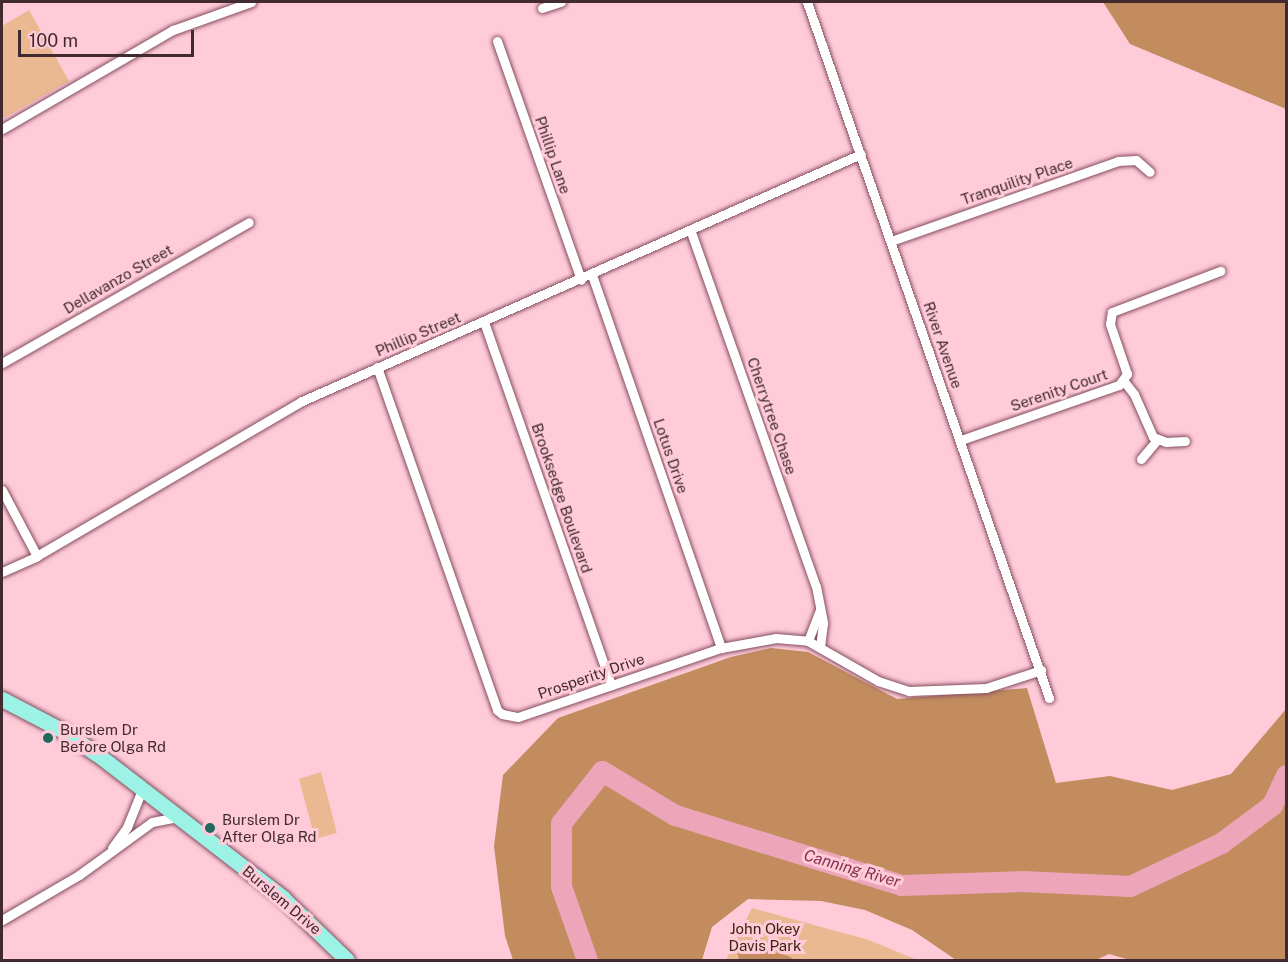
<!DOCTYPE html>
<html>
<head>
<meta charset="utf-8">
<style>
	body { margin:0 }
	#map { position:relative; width:1288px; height:962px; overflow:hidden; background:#ffcbd9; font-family:"Public Sans",sans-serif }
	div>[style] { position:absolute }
	.green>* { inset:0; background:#ebb991 }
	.forest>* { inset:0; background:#c28c5f }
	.river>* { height:21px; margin:-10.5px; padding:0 10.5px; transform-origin:10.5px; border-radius:10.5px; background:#eda5ba }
	.roads { filter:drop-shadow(0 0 2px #844e5f) drop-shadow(0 0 2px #844e5f) }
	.street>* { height:9px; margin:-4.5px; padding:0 4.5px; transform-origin:4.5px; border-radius:4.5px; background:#fff }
	.primary>* { height:15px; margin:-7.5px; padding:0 7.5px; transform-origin:7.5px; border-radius:7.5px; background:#9cf2e5 }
	.dots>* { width:16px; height:16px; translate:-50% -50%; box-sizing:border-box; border:3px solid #ffcbd9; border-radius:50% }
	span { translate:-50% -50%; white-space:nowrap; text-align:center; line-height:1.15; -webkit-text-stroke:6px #ffcbd9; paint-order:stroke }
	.street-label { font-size:15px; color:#422a31 }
	.poi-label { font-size:15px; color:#422a31 }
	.left { translate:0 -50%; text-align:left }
	.park-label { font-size:15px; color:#3c2510 }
	.water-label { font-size:16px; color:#863251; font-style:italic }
	.frame { position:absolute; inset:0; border:3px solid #422a31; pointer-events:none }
	.scale { position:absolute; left:18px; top:30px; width:176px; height:27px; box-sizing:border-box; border:3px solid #422a31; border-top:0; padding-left:8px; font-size:18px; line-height:21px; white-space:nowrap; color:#422a31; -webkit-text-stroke:4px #ffcbd9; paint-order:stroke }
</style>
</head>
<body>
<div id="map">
	<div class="green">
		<i style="clip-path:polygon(29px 10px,69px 81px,2px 119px,2px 26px)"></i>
		<i style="clip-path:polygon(321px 772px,337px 833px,315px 839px,299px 779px)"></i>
		<i style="clip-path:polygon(752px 908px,869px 940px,917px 960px,726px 960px)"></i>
	</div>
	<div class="forest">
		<i style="clip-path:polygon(1103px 2px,1286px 2px,1286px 109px,1130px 44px)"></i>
		<i style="clip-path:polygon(771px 648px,808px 652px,897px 699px,1027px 688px,1056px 783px,1110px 776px,1172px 790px,1231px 774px,1286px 709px,1286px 960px,1130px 960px,1109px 954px,1096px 960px,956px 960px,912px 930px,865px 910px,821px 901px,748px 899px,712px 927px,702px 960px,513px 960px,505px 936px,494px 846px,503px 775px,558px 718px,731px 657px)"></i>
		<i style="clip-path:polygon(761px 948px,788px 956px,795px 960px,739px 960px,738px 953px)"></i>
	</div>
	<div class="river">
		<i style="left:587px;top:960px;width:78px;rotate:-109.4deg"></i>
		<i style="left:561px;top:886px;width:63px;rotate:-90deg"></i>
		<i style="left:561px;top:823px;width:66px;rotate:-51.7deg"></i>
		<i style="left:602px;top:771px;width:85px;rotate:31.1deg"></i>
		<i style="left:675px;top:815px;width:237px;rotate:17.2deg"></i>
		<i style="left:901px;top:885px;width:121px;rotate:-1.9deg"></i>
		<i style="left:1022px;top:881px;width:108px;rotate:2.7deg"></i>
		<i style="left:1130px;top:886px;width:101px;rotate:-25.3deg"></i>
		<i style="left:1221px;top:843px;width:64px;rotate:-36.7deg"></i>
		<i style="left:1272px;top:805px;width:33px;rotate:-65deg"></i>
	</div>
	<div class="roads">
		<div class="street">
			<i style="left:807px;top:2px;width:737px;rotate:70.83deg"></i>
			<i style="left:542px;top:8px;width:20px;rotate:-18deg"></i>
			<i style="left:497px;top:41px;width:253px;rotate:70.6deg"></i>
			<i style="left:2px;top:129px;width:198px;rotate:-30.1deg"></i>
			<i style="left:173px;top:30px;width:83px;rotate:-19.7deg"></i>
			<i style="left:691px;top:232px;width:375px;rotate:70.6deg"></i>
			<i style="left:816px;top:586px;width:38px;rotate:79deg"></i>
			<i style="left:823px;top:623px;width:24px;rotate:97deg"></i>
			<i style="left:891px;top:241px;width:241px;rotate:-19.4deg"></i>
			<i style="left:1118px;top:161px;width:18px;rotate:-3deg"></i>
			<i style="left:1136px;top:160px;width:18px;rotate:41deg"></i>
			<i style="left:592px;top:275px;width:395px;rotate:70.9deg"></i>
			<i style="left:484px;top:322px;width:385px;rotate:70.7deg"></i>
			<i style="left:2px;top:363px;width:284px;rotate:-29.7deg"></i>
			<i style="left:377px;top:367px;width:363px;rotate:70.7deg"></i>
			<i style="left:497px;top:710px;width:6px;rotate:39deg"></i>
			<i style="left:502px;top:714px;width:16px;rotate:11deg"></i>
			<i style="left:518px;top:717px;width:214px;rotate:-18.8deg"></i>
			<i style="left:721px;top:648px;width:56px;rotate:-10.3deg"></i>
			<i style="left:776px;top:638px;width:32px;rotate:5deg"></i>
			<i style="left:808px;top:641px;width:81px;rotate:29.7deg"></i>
			<i style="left:878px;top:681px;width:33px;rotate:18deg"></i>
			<i style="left:909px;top:691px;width:77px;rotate:-2.2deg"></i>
			<i style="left:986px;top:688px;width:58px;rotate:-18.1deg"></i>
			<i style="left:1123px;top:380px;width:18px;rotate:52deg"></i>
			<i style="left:1134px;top:394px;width:47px;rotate:66.2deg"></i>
			<i style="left:1153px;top:437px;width:14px;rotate:21deg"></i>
			<i style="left:1166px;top:442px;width:19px;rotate:-3deg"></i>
			<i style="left:961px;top:440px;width:167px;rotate:-19.2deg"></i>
			<i style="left:1119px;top:385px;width:14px;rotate:-54deg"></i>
			<i style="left:1127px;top:374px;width:53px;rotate:-108.8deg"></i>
			<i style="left:1110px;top:324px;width:12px;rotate:-81deg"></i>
			<i style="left:1112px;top:312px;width:116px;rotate:-20.8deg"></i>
			<i style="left:1141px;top:459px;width:26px;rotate:-50deg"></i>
			<i style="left:2px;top:490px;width:75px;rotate:62.1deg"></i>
			<i style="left:2px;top:572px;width:36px;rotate:-24deg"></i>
			<i style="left:35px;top:557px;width:309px;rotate:-30.3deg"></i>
			<i style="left:302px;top:401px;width:611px;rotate:-23.84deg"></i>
			<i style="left:808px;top:641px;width:33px;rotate:-69deg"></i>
			<i style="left:112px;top:848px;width:26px;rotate:-54deg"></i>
			<i style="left:127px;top:827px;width:40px;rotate:-68deg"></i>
			<i style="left:2px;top:920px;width:89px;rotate:-30.3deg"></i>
			<i style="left:79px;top:875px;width:90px;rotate:-36deg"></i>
			<i style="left:152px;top:822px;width:26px;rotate:-11deg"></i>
		</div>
		<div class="primary">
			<i style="left:2px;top:699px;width:71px;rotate:27.6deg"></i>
			<i style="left:65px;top:732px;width:39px;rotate:35deg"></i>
			<i style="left:97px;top:754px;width:235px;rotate:37.7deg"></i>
			<i style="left:283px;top:898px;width:89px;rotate:44.1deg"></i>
		</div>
	</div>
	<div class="dots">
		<i style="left:48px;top:738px;background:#20675c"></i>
		<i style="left:210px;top:828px;background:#20675c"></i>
	</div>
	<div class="street-label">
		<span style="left:553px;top:155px;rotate:71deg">Phillip Lane</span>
		<span style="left:1017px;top:181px;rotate:-19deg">Tranquility Place</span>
		<span style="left:118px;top:279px;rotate:-30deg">Dellavanzo Street</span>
		<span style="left:418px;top:334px;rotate:-23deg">Phillip Street</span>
		<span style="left:943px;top:345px;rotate:71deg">River Avenue</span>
		<span style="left:1059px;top:390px;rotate:-19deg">Serenity Court</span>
		<span style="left:772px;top:416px;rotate:71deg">Cherrytree Chase</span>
		<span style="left:671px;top:456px;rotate:71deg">Lotus Drive</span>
		<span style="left:562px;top:498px;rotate:71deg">Brooksedge Boulevard</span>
		<span style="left:591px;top:676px;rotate:-19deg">Prosperity Drive</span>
		<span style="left:282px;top:900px;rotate:40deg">Burslem Drive</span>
	</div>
	<div class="poi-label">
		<span class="left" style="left:60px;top:738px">Burslem Dr<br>Before Olga Rd</span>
		<span class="left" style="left:222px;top:828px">Burslem Dr<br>After Olga Rd</span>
	</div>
	<div class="park-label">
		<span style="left:765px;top:937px">John Okey<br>Davis Park</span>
	</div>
	<div class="water-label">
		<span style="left:852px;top:869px;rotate:16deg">Canning River</span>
	</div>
	<div class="frame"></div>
	<div class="scale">100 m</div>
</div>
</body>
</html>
